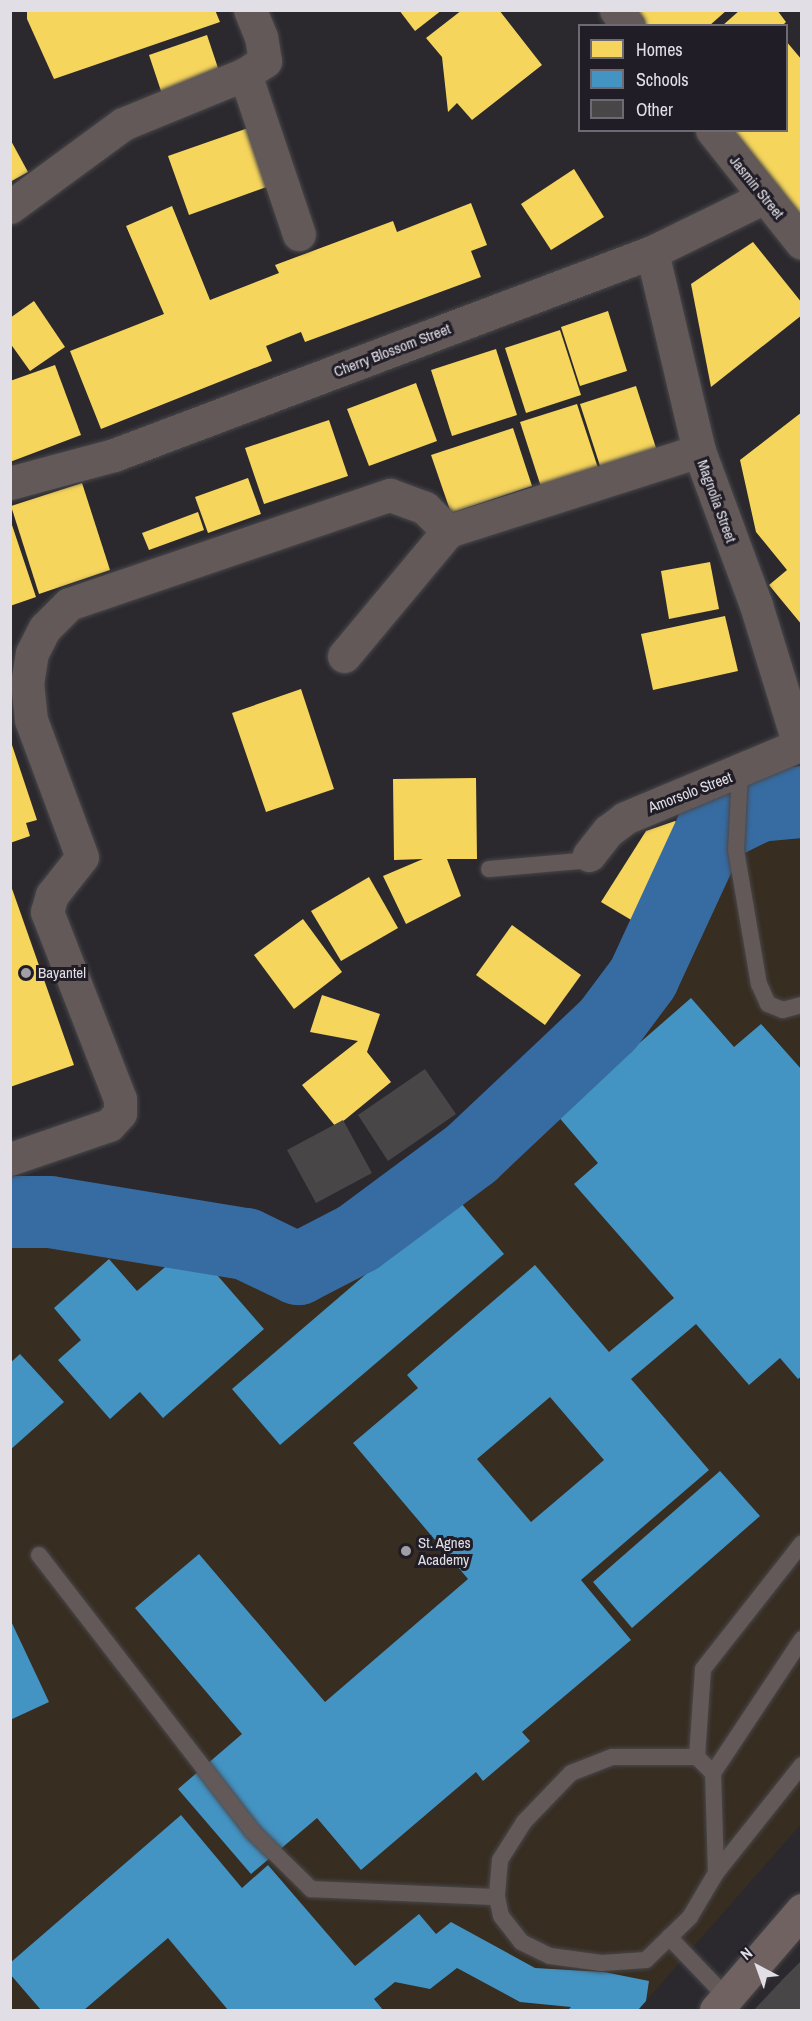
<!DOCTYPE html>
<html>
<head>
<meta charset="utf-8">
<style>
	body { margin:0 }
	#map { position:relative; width:812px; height:2021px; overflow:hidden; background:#2b292e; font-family:"Archivo Narrow",sans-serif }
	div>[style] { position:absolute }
	.education>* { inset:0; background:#372d21 }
	.homes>* { inset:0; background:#f6d55c }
	.schools>* { inset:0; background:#4393c3 }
	.river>* { height:72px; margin:-36px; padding:0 36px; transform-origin:36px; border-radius:36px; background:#376ca2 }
	.building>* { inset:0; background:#494647 }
	.roads { filter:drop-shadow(0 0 2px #48474a) drop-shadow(0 0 2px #48474a) }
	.service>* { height:16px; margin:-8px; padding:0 8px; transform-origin:8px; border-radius:8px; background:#645959 }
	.minor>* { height:33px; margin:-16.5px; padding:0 16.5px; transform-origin:16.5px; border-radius:16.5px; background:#645959 }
	.primary>* { height:33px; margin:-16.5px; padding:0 16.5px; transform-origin:16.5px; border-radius:16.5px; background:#716262 }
	.dots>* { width:16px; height:16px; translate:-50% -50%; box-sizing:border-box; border:3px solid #211d27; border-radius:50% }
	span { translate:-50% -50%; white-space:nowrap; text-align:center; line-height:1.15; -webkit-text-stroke:6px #211d27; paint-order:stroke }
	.street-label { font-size:15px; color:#e1dee5 }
	.poi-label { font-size:15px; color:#e1dee5 }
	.left { translate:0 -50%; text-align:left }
	.frame { position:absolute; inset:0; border:12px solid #e1dee5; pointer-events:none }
	.legend { position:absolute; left:578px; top:24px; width:210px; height:108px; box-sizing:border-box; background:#211d27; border:2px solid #6e6a73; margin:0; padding:8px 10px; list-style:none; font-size:18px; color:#e1dee5 }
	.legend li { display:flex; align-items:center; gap:12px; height:30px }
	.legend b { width:30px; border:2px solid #6e6a73 }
	.north { position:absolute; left:728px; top:1937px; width:60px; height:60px; -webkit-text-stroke:4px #211d27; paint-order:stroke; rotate:319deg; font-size:16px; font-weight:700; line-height:24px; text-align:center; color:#e1dee5 }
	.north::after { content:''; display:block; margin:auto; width:21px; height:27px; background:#e1dee5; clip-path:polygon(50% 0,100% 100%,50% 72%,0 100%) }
</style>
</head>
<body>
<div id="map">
	<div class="education">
		<i style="clip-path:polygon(796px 819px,802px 826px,801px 1824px,638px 2010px,11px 2010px,10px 1241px,171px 1235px,293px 1279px,508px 1147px,642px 1007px,724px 853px)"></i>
	</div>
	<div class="homes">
		<i style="clip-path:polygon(27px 10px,215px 10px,220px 22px,54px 79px,27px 19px)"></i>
		<i style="clip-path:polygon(399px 10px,442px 10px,415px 31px)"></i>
		<i style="clip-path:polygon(462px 10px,499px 10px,542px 65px,472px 120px,457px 103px,448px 112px,442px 57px,426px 38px)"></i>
		<i style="clip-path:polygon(624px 10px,727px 10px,709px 26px,636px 26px)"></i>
		<i style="clip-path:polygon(740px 10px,777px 10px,786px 22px,782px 26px,722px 26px)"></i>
		<i style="clip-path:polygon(207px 35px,224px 86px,166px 106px,149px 55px)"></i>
		<i style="clip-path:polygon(786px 41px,802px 60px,802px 232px,718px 130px,786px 130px)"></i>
		<i style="clip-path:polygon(251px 127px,272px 185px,189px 215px,168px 156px)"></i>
		<i style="clip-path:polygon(10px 139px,28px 172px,10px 182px)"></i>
		<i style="clip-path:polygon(574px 169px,604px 217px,551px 250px,521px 204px)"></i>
		<i style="clip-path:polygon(471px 203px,487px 245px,471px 251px,481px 277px,305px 342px,301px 332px,266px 346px,272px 361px,101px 429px,70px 351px,164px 314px,126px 226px,172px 206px,210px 300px,279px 273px,275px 265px,393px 221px,397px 232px)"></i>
		<i style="clip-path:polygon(753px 242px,802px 303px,802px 315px,711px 387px,691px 284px)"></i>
		<i style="clip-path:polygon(34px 301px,65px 347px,30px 371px,10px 343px,10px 318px)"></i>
		<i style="clip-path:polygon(608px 311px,627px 371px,580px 386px,561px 327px)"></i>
		<i style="clip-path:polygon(560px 330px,581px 395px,526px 413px,505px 348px)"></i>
		<i style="clip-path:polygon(496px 349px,517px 415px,452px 436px,431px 370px)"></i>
		<i style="clip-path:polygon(55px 365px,81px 435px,10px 462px,10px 381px)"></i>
		<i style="clip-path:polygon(416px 383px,437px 441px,369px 466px,347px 409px)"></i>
		<i style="clip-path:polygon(636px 386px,658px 454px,602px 472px,580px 404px)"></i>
		<i style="clip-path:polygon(577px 404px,599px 471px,542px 490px,520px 422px)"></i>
		<i style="clip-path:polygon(802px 412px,802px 625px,769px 585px,787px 570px,756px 532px,740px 460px)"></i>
		<i style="clip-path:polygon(329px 420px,348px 476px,264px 504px,245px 448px)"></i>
		<i style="clip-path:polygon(513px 428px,532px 486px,451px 513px,431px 455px)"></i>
		<i style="clip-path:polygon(248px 478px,261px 514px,208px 533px,195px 497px)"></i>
		<i style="clip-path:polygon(82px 483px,110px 570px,39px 594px,11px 506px)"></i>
		<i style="clip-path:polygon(198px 512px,204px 530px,149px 550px,142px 533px)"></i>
		<i style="clip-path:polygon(10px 519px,36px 597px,10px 606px)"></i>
		<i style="clip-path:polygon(710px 562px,719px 609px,669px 619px,661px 571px)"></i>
		<i style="clip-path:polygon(725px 616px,738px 671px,653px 690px,641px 634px)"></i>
		<i style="clip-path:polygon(301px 689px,334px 789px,266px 812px,232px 713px)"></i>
		<i style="clip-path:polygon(10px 739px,37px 820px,26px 823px,30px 836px,10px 843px)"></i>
		<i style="clip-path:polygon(476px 778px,477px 859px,447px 859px,461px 896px,406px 924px,383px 876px,423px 859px,394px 860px,393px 779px)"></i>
		<i style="clip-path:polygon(675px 821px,686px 828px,633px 921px,601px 902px,646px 831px)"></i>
		<i style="clip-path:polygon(369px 877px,398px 928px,341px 961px,311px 911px)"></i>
		<i style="clip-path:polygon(10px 883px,74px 1065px,10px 1087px)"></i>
		<i style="clip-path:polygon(303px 919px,342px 972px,294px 1009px,254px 955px)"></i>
		<i style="clip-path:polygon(512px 925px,581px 975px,545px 1025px,476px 975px)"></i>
		<i style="clip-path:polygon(322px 995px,380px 1014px,367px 1052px,391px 1082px,336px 1127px,302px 1085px,358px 1041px,310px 1032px)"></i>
	</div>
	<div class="schools">
		<i style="clip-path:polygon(evenodd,691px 998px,734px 1047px,761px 1024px,802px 1070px,802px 1376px,798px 1379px,780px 1358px,749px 1385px,696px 1324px,631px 1379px,709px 1470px,581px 1580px,631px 1640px,522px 1732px,530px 1741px,483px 1781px,476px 1772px,361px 1870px,317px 1818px,251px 1874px,178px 1789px,242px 1734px,135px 1608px,199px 1554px,325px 1702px,468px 1579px,353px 1443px,418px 1388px,407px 1375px,535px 1265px,609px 1352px,674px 1298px,574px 1184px,598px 1163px,557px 1115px,691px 998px,550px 1397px,604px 1460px,531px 1522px,477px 1459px,550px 1397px)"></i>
		<i style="clip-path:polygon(456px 1197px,504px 1254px,280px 1445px,232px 1389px)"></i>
		<i style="clip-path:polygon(191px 1245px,264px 1329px,163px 1418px,140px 1392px,110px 1419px,58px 1360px,81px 1340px,54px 1308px,109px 1259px,137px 1291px)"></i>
		<i style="clip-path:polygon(20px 1354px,64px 1402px,10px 1450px,10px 1363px)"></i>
		<i style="clip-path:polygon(720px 1471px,760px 1516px,632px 1628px,593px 1582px)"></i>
		<i style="clip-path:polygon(10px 1619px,49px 1702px,10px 1720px)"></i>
		<i style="clip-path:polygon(181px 1815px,242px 1888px,268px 1865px,355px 1966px,419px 1914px,436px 1934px,451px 1922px,535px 1968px,604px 1972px,649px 1981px,646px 2001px,638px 2010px,568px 2010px,571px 2007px,520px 2002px,457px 1968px,430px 1989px,395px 1982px,374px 1999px,383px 2010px,228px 2010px,168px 1938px,84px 2010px,41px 2010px,10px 1974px,10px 1963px)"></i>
	</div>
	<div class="river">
		<i style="left:10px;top:1212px;width:40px"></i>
		<i style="left:50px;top:1212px;width:199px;rotate:9.3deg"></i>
		<i style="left:246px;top:1244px;width:58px;rotate:25.7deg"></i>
		<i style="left:298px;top:1269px;width:68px;rotate:-27.3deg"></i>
		<i style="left:358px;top:1238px;width:141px;rotate:-36.6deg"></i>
		<i style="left:471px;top:1154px;width:188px;rotate:-43.3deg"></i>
		<i style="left:608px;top:1025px;width:59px;rotate:-53.3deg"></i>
		<i style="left:643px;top:978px;width:164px;rotate:-65.2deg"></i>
		<i style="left:712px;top:829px;width:52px;rotate:-26.1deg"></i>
		<i style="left:759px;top:806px;width:43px;rotate:-5.3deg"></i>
	</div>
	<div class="building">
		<i style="clip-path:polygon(425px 1069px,456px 1114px,388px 1161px,358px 1115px)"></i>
		<i style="clip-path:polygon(343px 1120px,372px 1173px,316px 1203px,287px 1150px)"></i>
		<i style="clip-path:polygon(802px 1960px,802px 2010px,754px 2010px,783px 1979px)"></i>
	</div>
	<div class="roads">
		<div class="service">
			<i style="left:740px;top:772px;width:78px;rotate:92.9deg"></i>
			<i style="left:736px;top:850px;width:136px;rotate:80.3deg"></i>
			<i style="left:759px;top:984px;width:22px;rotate:66deg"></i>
			<i style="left:768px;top:1004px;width:16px;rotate:22deg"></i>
			<i style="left:783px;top:1010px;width:20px;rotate:-15deg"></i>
			<i style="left:489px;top:869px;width:91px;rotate:-5deg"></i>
			<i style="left:580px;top:861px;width:11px;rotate:-34deg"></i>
			<i style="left:39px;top:1555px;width:349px;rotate:52.3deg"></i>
			<i style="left:252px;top:1831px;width:83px;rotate:44.5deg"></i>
			<i style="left:311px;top:1889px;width:186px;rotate:2.5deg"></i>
			<i style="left:697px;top:1757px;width:85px;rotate:180deg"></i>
			<i style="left:612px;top:1757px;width:44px;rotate:158.7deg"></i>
			<i style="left:571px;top:1773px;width:68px;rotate:133.8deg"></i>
			<i style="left:524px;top:1822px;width:45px;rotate:122.3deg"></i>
			<i style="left:500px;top:1860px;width:37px;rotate:95deg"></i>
			<i style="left:497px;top:1897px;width:19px;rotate:78deg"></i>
			<i style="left:501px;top:1916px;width:33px;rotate:52deg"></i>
			<i style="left:521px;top:1942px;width:32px;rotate:26deg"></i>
			<i style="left:550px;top:1956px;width:52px;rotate:7.7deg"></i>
			<i style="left:602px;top:1963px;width:44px;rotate:-3.9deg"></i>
			<i style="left:646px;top:1960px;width:62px;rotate:-44.3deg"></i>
			<i style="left:690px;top:1917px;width:51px;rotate:-59.4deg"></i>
			<i style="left:716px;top:1873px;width:138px;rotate:-51.5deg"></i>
			<i style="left:713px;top:1773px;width:161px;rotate:-56.4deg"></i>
			<i style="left:716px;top:1873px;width:100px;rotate:-91.7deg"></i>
			<i style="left:713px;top:1773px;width:23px;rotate:-135deg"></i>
			<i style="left:697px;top:1757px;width:88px;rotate:-86.1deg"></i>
			<i style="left:703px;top:1669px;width:160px;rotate:-51.8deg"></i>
			<i style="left:669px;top:1937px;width:84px;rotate:46.4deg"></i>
		</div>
		<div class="minor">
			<i style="left:616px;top:10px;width:20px;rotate:53deg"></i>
			<i style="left:245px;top:74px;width:169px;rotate:71.4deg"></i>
			<i style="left:712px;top:130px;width:144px;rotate:51.5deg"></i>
			<i style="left:10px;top:207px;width:140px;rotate:-36.3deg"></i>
			<i style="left:123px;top:124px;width:132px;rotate:-22.3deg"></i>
			<i style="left:245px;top:74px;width:24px;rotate:-33deg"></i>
			<i style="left:265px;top:61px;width:24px;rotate:-99deg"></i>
			<i style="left:261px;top:37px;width:29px;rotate:-112deg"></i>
			<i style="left:652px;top:252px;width:204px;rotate:76.7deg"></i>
			<i style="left:699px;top:451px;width:164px;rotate:69.7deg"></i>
			<i style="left:756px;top:605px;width:146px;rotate:72.9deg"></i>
			<i style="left:10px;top:483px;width:108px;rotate:-15.1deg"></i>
			<i style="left:114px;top:455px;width:575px;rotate:-20.67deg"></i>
			<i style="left:652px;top:252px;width:126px;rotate:-26deg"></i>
			<i style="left:344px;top:656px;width:163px;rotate:-50.2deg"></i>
			<i style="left:448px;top:531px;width:263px;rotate:-17.7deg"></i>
			<i style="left:589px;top:855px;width:31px;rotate:-52deg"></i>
			<i style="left:608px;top:831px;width:21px;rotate:-37deg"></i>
			<i style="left:625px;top:818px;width:192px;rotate:-22.7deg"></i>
			<i style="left:10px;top:1159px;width:105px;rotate:-19deg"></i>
			<i style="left:109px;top:1125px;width:16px;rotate:-47deg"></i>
			<i style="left:120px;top:1113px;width:14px;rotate:-90deg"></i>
			<i style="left:120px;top:1099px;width:201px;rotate:-111.3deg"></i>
			<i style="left:47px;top:912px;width:18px;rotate:-74deg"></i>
			<i style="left:52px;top:895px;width:48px;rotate:-51.7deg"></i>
			<i style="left:82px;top:857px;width:146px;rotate:-110.4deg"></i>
			<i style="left:31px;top:720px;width:36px;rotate:-96deg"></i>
			<i style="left:27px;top:684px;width:31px;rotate:-81deg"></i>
			<i style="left:32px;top:653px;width:28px;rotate:-63deg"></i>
			<i style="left:45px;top:628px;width:34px;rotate:-45deg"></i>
			<i style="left:69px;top:604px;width:339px;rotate:-18.8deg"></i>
			<i style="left:390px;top:495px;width:37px;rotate:20deg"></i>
			<i style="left:425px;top:508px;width:33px;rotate:45deg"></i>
		</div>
		<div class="primary">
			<i style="left:716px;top:2010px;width:132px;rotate:-49.3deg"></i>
		</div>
	</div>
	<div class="dots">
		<i style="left:26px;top:973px;background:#a19fa5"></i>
		<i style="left:406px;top:1551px;background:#a19fa5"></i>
	</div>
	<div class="street-label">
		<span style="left:757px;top:187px;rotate:51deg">Jasmin Street</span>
		<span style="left:392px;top:350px;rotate:-21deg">Cherry Blossom Street</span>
		<span style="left:717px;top:501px;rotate:70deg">Magnolia Street</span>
		<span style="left:690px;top:792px;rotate:-21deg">Amorsolo Street</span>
	</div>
	<div class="poi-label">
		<span class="left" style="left:38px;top:973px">Bayantel</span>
		<span class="left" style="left:418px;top:1551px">St. Agnes<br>Academy</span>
	</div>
	<div class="frame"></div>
	<ul class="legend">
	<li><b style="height:16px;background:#f6d55c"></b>Homes</li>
	<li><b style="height:16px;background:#4393c3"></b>Schools</li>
	<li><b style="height:16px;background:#494647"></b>Other</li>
	</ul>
	<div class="north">N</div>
</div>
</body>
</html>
